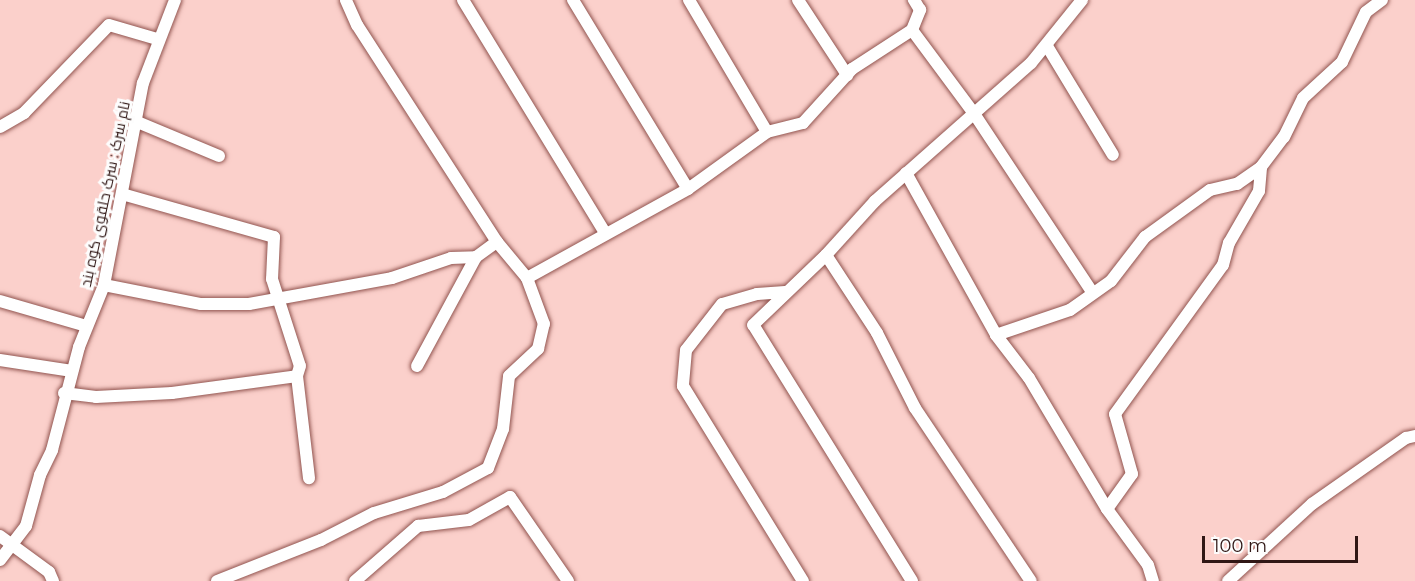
<!DOCTYPE html>
<html>
<head>
<meta charset="utf-8">
<style>
	body { margin:0 }
	#map { position:relative; width:1415px; height:581px; overflow:hidden; background:#fbd0cb; font-family:Montserrat,Cairo,sans-serif }
	div>[style] { position:absolute }
	.roads { filter:drop-shadow(0 0 2px #91544f) drop-shadow(0 0 2px #91544f) }
	.minor>* { height:12px; margin:-6px; padding:0 6px; transform-origin:6px; border-radius:6px; background:#fff }
	span { translate:-50% -50%; white-space:nowrap; text-align:center; line-height:1.15; -webkit-text-stroke:6px #fdfdfd; paint-order:stroke }
	.street-label { font-size:15px; color:#301715 }
	.scale { position:absolute; left:1202px; top:536px; width:156px; height:27px; box-sizing:border-box; border:3px solid #301715; border-top:0; padding-left:8px; font-size:18px; line-height:21px; white-space:nowrap; color:#301715; -webkit-text-stroke:4px #fdfdfd; paint-order:stroke }
</style>
</head>
<body>
<div id="map">
	<div class="roads">
		<div class="minor">
			<i style="left:463px;top:0;width:273px;rotate:58.6deg"></i>
			<i style="left:573px;top:0;width:221px;rotate:58.7deg"></i>
			<i style="left:689px;top:0;width:153px;rotate:59.4deg"></i>
			<i style="left:798px;top:0;width:90px;rotate:56.8deg"></i>
			<i style="left:912px;top:30px;width:102px;rotate:53.4deg"></i>
			<i style="left:973px;top:112px;width:217px;rotate:56.5deg"></i>
			<i style="left:1047px;top:46px;width:127px;rotate:58.8deg"></i>
			<i style="left:135px;top:121px;width:91px;rotate:22.6deg"></i>
			<i style="left:0;top:127px;width:28px;rotate:-30deg"></i>
			<i style="left:24px;top:113px;width:122px;rotate:-46deg"></i>
			<i style="left:109px;top:25px;width:50px;rotate:16.3deg"></i>
			<i style="left:906px;top:173px;width:185px;rotate:60.9deg"></i>
			<i style="left:996px;top:335px;width:54px;rotate:52.5deg"></i>
			<i style="left:1029px;top:378px;width:152px;rotate:59.2deg"></i>
			<i style="left:1107px;top:509px;width:69px;rotate:53.8deg"></i>
			<i style="left:1148px;top:565px;width:17px;rotate:73deg"></i>
			<i style="left:122px;top:194px;width:158px;rotate:15.8deg"></i>
			<i style="left:274px;top:237px;width:42px;rotate:92.7deg"></i>
			<i style="left:272px;top:279px;width:91px;rotate:72.2deg"></i>
			<i style="left:300px;top:366px;width:10px;rotate:107deg"></i>
			<i style="left:297px;top:376px;width:103px;rotate:83.3deg"></i>
			<i style="left:826px;top:255px;width:93px;rotate:56.8deg"></i>
			<i style="left:877px;top:333px;width:84px;rotate:63.1deg"></i>
			<i style="left:915px;top:408px;width:208px;rotate:56.2deg"></i>
			<i style="left:527px;top:278px;width:184px;rotate:-28.9deg"></i>
			<i style="left:688px;top:189px;width:97px;rotate:-35.8deg"></i>
			<i style="left:767px;top:132px;width:37px;rotate:-14deg"></i>
			<i style="left:803px;top:123px;width:73px;rotate:-47.8deg"></i>
			<i style="left:852px;top:69px;width:72px;rotate:-33deg"></i>
			<i style="left:912px;top:30px;width:22px;rotate:-68deg"></i>
			<i style="left:920px;top:10px;width:12px;rotate:-121deg"></i>
			<i style="left:104px;top:285px;width:99px;rotate:11.1deg"></i>
			<i style="left:201px;top:304px;width:48px"></i>
			<i style="left:249px;top:304px;width:145px;rotate:-10.3deg"></i>
			<i style="left:392px;top:278px;width:62px;rotate:-18.7deg"></i>
			<i style="left:451px;top:258px;width:25px;rotate:-2deg"></i>
			<i style="left:785px;top:292px;width:28px;rotate:176deg"></i>
			<i style="left:757px;top:294px;width:36px;rotate:164deg"></i>
			<i style="left:722px;top:304px;width:58px;rotate:128deg"></i>
			<i style="left:686px;top:350px;width:36px;rotate:95deg"></i>
			<i style="left:683px;top:386px;width:229px;rotate:58.4deg"></i>
			<i style="left:0;top:301px;width:90px;rotate:16.2deg"></i>
			<i style="left:996px;top:335px;width:78px;rotate:-18.7deg"></i>
			<i style="left:1070px;top:310px;width:50px;rotate:-35.3deg"></i>
			<i style="left:1111px;top:281px;width:56px;rotate:-52.3deg"></i>
			<i style="left:1145px;top:237px;width:80px;rotate:-35.9deg"></i>
			<i style="left:1210px;top:190px;width:28px;rotate:-13deg"></i>
			<i style="left:1237px;top:184px;width:29px;rotate:-35deg"></i>
			<i style="left:0;top:360px;width:73px;rotate:8.7deg"></i>
			<i style="left:417px;top:366px;width:124px;rotate:-61.6deg"></i>
			<i style="left:476px;top:257px;width:26px;rotate:-36deg"></i>
			<i style="left:64px;top:393px;width:32px;rotate:7deg"></i>
			<i style="left:96px;top:397px;width:76px;rotate:-3deg"></i>
			<i style="left:172px;top:393px;width:126px;rotate:-7.7deg"></i>
			<i style="left:1107px;top:509px;width:43px;rotate:-54.5deg"></i>
			<i style="left:1132px;top:474px;width:62px;rotate:-105.8deg"></i>
			<i style="left:1115px;top:414px;width:184px;rotate:-54.1deg"></i>
			<i style="left:1223px;top:265px;width:23px;rotate:-75deg"></i>
			<i style="left:1229px;top:243px;width:60px;rotate:-60deg"></i>
			<i style="left:1259px;top:191px;width:24px;rotate:-85deg"></i>
			<i style="left:1261px;top:167px;width:38px;rotate:-53deg"></i>
			<i style="left:1284px;top:137px;width:43px;rotate:-64deg"></i>
			<i style="left:1303px;top:98px;width:53px;rotate:-42.7deg"></i>
			<i style="left:1342px;top:62px;width:55px;rotate:-64.4deg"></i>
			<i style="left:1366px;top:12px;width:20px;rotate:-37deg"></i>
			<i style="left:0;top:536px;width:61px;rotate:36.3deg"></i>
			<i style="left:49px;top:572px;width:10px;rotate:66deg"></i>
			<i style="left:0;top:560px;width:43px;rotate:-52.6deg"></i>
			<i style="left:26px;top:526px;width:53px;rotate:-74.6deg"></i>
			<i style="left:40px;top:475px;width:28px;rotate:-64deg"></i>
			<i style="left:52px;top:450px;width:106px;rotate:-75.3deg"></i>
			<i style="left:79px;top:347px;width:67px;rotate:-68deg"></i>
			<i style="left:104px;top:285px;width:206px;rotate:-79.1deg"></i>
			<i style="left:143px;top:83px;width:89px;rotate:-68.9deg"></i>
			<i style="left:217px;top:581px;width:112px;rotate:-21.5deg"></i>
			<i style="left:321px;top:540px;width:59px;rotate:-27deg"></i>
			<i style="left:374px;top:513px;width:72px;rotate:-16.9deg"></i>
			<i style="left:443px;top:492px;width:51px;rotate:-28.1deg"></i>
			<i style="left:488px;top:468px;width:42px;rotate:-69deg"></i>
			<i style="left:503px;top:429px;width:53px;rotate:-83.5deg"></i>
			<i style="left:509px;top:376px;width:40px;rotate:-43deg"></i>
			<i style="left:538px;top:349px;width:26px;rotate:-77deg"></i>
			<i style="left:544px;top:324px;width:49px;rotate:-110.3deg"></i>
			<i style="left:527px;top:278px;width:47px;rotate:-129.8deg"></i>
			<i style="left:497px;top:242px;width:258px;rotate:-122.8deg"></i>
			<i style="left:357px;top:25px;width:27px;rotate:-114deg"></i>
			<i style="left:355px;top:581px;width:84px;rotate:-41.1deg"></i>
			<i style="left:418px;top:526px;width:51px;rotate:-6.7deg"></i>
			<i style="left:469px;top:520px;width:47px;rotate:-29.3deg"></i>
			<i style="left:510px;top:497px;width:102px;rotate:55.4deg"></i>
			<i style="left:912px;top:581px;width:301px;rotate:-121.8deg"></i>
			<i style="left:753px;top:325px;width:101px;rotate:-43.8deg"></i>
			<i style="left:826px;top:255px;width:73px;rotate:-47.8deg"></i>
			<i style="left:875px;top:201px;width:208px;rotate:-41.5deg"></i>
			<i style="left:1031px;top:63px;width:81px;rotate:-51deg"></i>
			<i style="left:1228px;top:581px;width:114px;rotate:-42.5deg"></i>
			<i style="left:1312px;top:504px;width:115px;rotate:-35.1deg"></i>
			<i style="left:1406px;top:438px;width:9px;rotate:-13deg"></i>
		</div>
	</div>
	<div class="street-label">
		<span style="left:105px;top:194px;rotate:-78deg">نام سرک : سرک حلقوی کوه بند</span>
	</div>
	<div class="scale">100 m</div>
</div>
</body>
</html>
